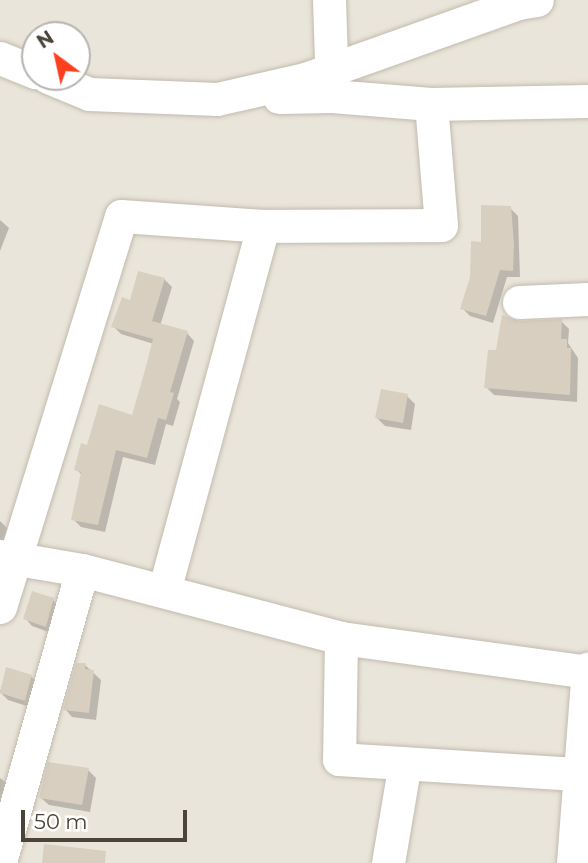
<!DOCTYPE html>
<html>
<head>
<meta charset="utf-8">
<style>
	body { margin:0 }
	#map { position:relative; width:588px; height:863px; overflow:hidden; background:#f6f3ec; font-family:Montserrat,sans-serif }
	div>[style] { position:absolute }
	.residential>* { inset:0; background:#eae5da }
	.shadow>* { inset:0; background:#0003 }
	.building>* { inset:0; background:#d8cfc1 }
	.roads { filter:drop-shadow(0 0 2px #c2bbae) drop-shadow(0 0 2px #c2bbae) }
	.minor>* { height:33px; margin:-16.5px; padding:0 16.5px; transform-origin:16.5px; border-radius:16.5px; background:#fff }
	span { translate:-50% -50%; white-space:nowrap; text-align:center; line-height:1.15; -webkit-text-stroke:5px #fff; paint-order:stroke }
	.north { position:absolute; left:21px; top:21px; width:70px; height:70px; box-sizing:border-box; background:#fff; border:2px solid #b7b4b0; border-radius:50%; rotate:327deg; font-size:19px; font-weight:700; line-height:28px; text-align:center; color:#4b4439 }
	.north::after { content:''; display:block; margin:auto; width:24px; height:32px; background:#fc3f1d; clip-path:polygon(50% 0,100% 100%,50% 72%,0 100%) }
	.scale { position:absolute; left:21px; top:810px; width:166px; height:32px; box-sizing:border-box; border:4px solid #4b4439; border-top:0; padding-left:9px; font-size:21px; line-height:24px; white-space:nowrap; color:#4b4439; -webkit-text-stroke:5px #fff; paint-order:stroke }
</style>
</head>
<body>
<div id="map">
	<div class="residential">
		<i style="clip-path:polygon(evenodd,0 0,588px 0,588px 863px,0 863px,0 0,35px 35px,77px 35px,77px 77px,35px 77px,35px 35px)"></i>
	</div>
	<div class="shadow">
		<i style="clip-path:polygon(510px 208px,518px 216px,520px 277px,507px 277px,493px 323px,470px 316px,462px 308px,483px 243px)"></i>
		<i style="clip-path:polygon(0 220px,9px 228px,0 251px)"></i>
		<i style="clip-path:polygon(164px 279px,172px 287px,160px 326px,187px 333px,194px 341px,177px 399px,180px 402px,173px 426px,166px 424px,155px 465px,123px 457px,105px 532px,81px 527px,73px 519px,82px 475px,76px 469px,88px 447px,133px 417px,154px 344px,121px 334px,113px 326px,131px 302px)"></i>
		<i style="clip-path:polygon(561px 321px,569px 329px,568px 343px,578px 358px,577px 402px,494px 395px,486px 387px,497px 352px,520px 323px)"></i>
		<i style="clip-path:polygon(407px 396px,415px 404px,411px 430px,385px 426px,377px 418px)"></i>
		<i style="clip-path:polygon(0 521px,12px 533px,0 545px)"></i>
		<i style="clip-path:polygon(53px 600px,61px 608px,54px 634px,32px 626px,25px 618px)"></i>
		<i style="clip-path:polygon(85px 665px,101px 680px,96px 720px,72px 717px,65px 709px)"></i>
		<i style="clip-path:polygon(7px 669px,32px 677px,40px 685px,33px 708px,8px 700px,0 692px)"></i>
		<i style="clip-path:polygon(88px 770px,96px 778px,90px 812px,49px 805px,41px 798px)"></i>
		<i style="clip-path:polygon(0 778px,11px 786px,0 808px)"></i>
	</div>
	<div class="building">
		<i style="clip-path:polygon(481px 205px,511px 206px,514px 244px,513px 271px,500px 270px,486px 316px,460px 309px,470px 277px,471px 241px,481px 242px)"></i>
		<i style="clip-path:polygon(138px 271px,165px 278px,152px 321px,188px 331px,170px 392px,174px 393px,166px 420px,158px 418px,147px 458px,116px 450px,98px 525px,71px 520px,81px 472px,74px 470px,81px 443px,87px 445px,99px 404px,132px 415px,145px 370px,153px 339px,111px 327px,122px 297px,130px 300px)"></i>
		<i style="clip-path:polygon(502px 315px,520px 321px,562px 319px,561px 339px,567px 339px,567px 348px,571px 348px,570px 395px,484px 388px,488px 350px,496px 350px)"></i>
		<i style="clip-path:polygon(381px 389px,408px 394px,403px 423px,375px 418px)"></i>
		<i style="clip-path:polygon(32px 591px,54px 598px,46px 627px,23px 619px)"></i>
		<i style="clip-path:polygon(76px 663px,86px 663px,85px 669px,94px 670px,89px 713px,63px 710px)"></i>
		<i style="clip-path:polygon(6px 667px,32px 675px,25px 701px,0 693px)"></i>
		<i style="clip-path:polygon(48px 762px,89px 768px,82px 805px,39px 798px)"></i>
		<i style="clip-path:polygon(44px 844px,106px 851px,105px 863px,42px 863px)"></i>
	</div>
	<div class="roads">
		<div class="minor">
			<i style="left:329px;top:0;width:90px;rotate:88.1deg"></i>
			<i style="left:0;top:58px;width:38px;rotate:22deg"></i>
			<i style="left:48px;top:77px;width:44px;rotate:22.5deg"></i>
			<i style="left:89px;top:94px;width:128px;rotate:2.2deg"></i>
			<i style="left:217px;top:99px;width:90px;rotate:-12.8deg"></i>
			<i style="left:305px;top:79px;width:226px;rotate:-19.6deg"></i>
			<i style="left:518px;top:3px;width:19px;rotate:-9deg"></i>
			<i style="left:279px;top:97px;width:53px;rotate:-1.1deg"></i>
			<i style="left:332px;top:96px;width:99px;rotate:4.6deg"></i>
			<i style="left:431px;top:104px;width:157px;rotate:-1.1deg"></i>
			<i style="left:519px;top:302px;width:69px;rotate:-2.5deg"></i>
			<i style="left:0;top:556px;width:83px;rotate:9.7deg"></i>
			<i style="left:82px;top:570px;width:268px;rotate:14.7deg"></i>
			<i style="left:341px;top:638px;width:249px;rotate:7.8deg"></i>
			<i style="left:164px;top:591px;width:378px;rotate:-74.8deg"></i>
			<i style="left:0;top:607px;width:409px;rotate:-72.8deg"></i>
			<i style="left:121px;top:216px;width:142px;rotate:4deg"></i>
			<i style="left:263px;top:226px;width:178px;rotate:-0.3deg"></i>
			<i style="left:441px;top:225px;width:121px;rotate:-94.7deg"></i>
			<i style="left:341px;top:638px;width:121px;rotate:90.9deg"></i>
			<i style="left:339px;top:759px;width:241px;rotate:3.6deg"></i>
			<i style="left:0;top:862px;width:303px;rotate:-74.3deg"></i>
			<i style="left:388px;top:863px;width:101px;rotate:-80.4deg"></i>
			<i style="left:573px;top:863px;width:195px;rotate:-85.6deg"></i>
		</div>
	</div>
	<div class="north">N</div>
	<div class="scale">50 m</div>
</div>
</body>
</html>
